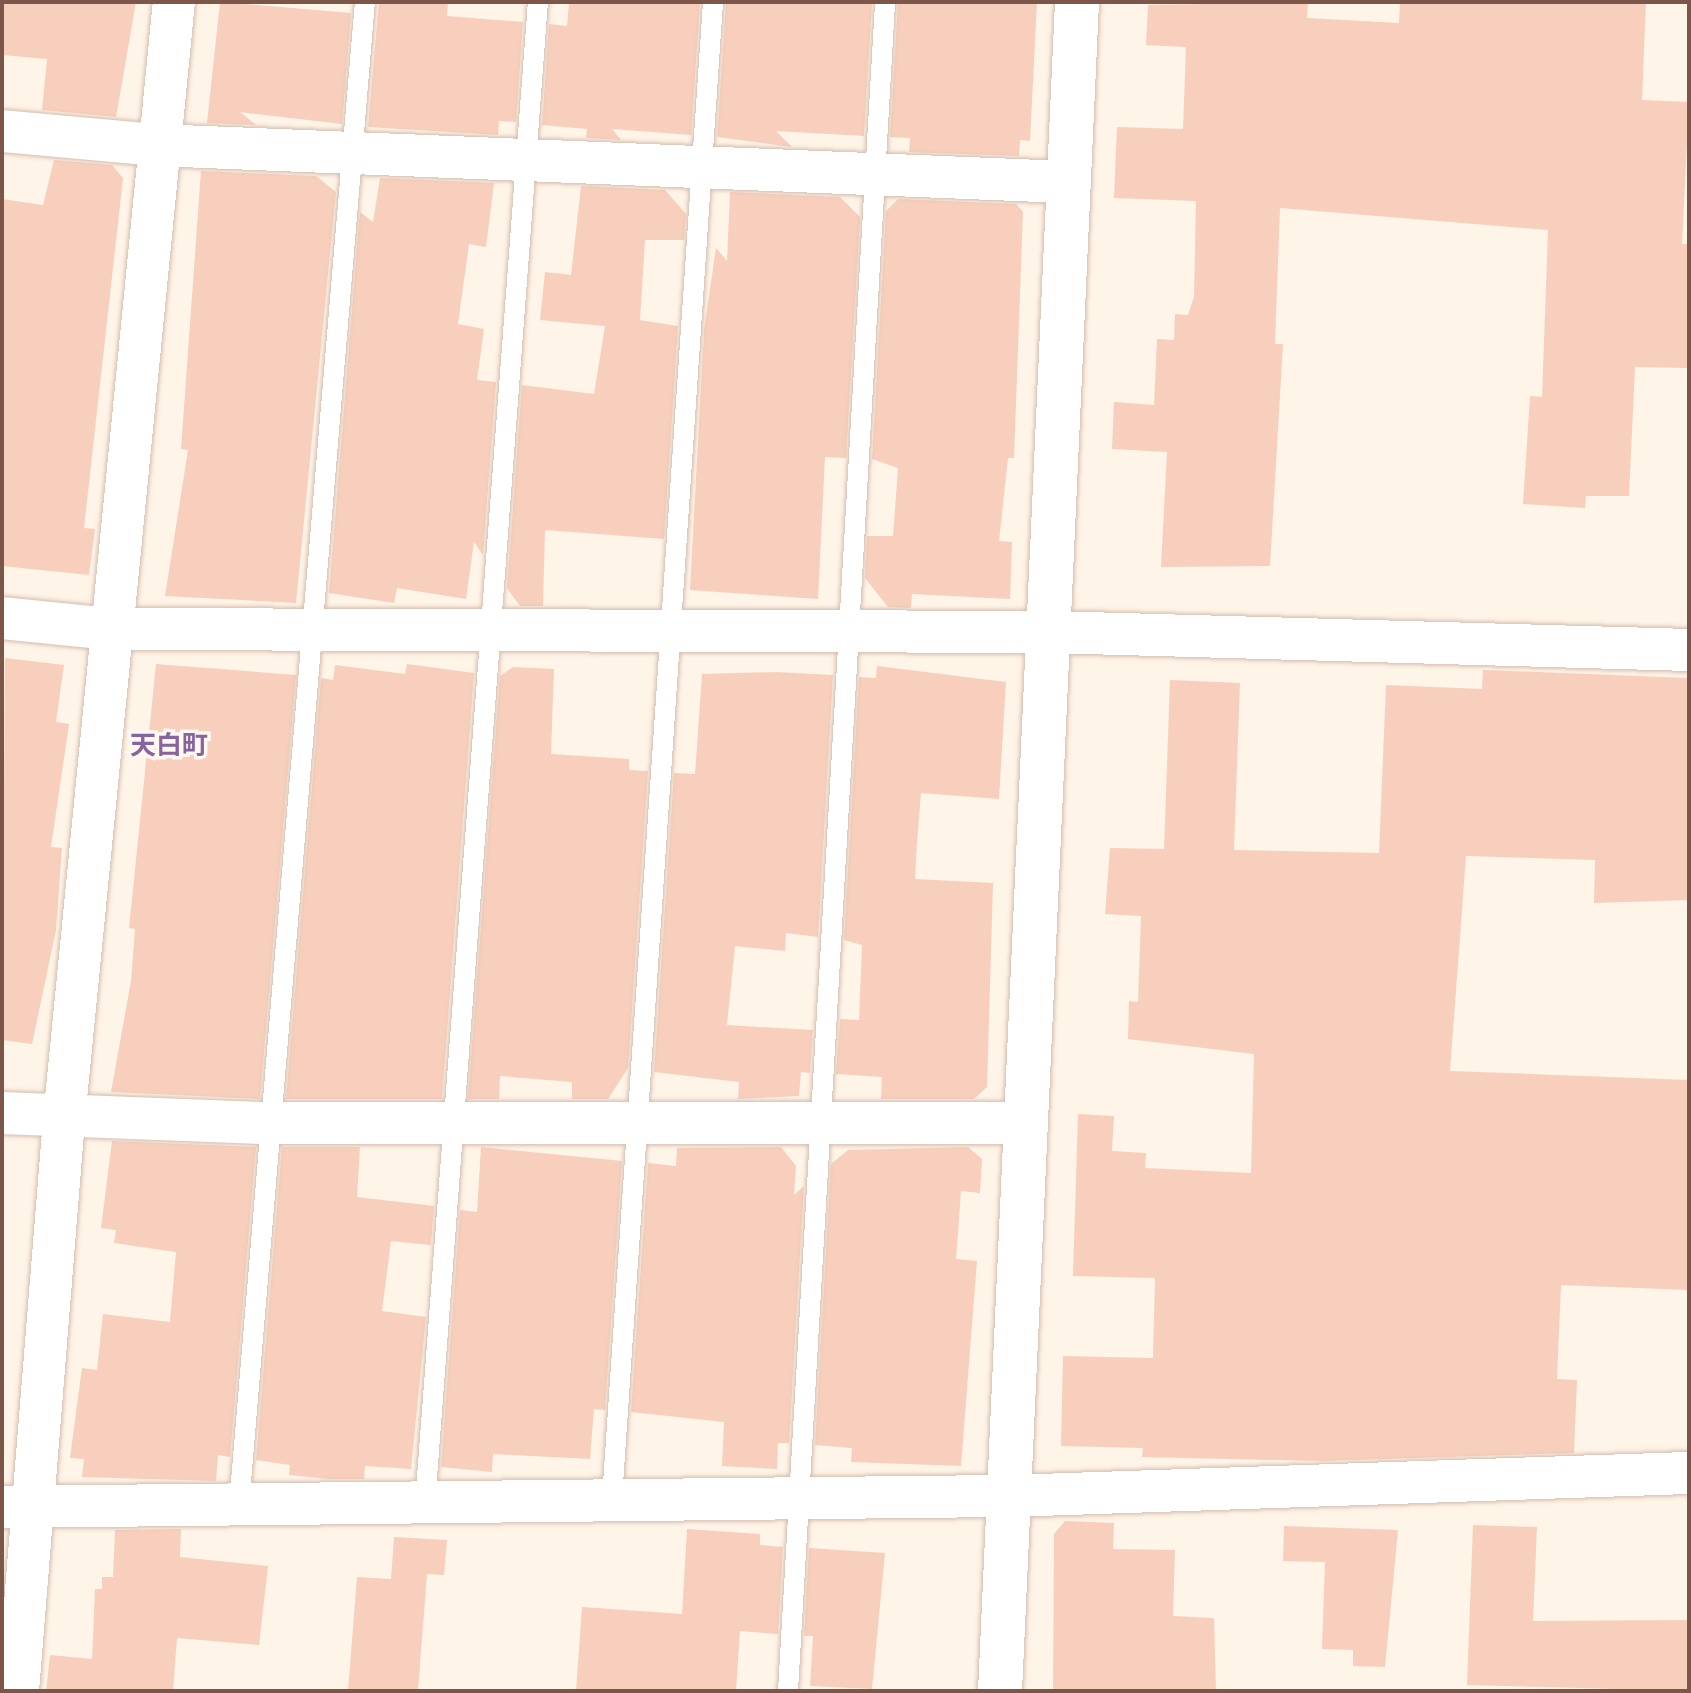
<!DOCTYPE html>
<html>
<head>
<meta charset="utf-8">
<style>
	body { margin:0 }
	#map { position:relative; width:1691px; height:1693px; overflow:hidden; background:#fef4e7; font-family:"Varela Round","Noto Sans JP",sans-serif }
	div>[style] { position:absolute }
	.building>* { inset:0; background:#f7cfbc }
	.roads { filter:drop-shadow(0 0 2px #d5bcae) drop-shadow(0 0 2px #d5bcae) }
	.service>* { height:20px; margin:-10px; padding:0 10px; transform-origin:10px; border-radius:10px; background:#fff }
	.minor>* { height:42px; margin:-21px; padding:0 21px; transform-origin:21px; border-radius:21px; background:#fff }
	.tertiary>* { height:44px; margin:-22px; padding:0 22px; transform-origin:22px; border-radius:22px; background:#fff }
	span { translate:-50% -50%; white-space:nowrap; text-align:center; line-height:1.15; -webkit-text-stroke:7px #fff8f0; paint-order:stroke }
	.quarter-label { font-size:26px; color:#87649f; font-weight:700 }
	.frame { position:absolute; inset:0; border:4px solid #7c5648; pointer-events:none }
</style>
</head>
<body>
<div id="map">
	<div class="building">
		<i style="clip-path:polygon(2px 2px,136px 2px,116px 117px,42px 110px,47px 59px,2px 55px)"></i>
		<i style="clip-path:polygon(220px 2px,351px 13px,342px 124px,240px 112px,256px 125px,207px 123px)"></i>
		<i style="clip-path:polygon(379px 2px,448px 2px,447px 16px,523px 22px,516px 122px,499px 121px,498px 135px,368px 127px)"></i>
		<i style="clip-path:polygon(569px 2px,700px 2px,691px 135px,612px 129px,621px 140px,586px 138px,587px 129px,542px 125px,549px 24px,567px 26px)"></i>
		<i style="clip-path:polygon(726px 2px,872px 2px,864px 136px,776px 131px,792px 147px,717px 137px)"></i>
		<i style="clip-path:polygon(898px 2px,1037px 2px,1030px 141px,1020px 140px,1019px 156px,909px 152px,910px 138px,890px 137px)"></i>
		<i style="clip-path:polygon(1308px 2px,1307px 18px,1399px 23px,1400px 2px,1646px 2px,1642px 100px,1689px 102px,1682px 244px,1689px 244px,1689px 368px,1635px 367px,1629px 496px,1586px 496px,1585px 508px,1523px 504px,1530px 396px,1542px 397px,1548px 230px,1280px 208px,1275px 344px,1283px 344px,1270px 566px,1161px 567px,1167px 452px,1112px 449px,1114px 402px,1154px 405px,1157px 339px,1174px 340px,1175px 314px,1188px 315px,1194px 297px,1196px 201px,1114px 198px,1117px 127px,1183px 129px,1186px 47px,1146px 45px,1148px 5px)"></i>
		<i style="clip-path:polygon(54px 160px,112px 165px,123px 178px,84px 528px,95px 529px,89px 575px,2px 566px,2px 199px,43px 205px)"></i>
		<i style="clip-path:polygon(201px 171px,316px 176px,336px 192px,296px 603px,165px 596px,188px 450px,181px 449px)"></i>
		<i style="clip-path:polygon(380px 178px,494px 183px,486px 247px,469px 244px,458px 324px,484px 329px,477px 380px,496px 382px,483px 555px,474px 542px,466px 599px,397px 588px,394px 603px,329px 593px,360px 212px,373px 222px)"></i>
		<i style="clip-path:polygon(581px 186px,665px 190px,686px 214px,684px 240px,645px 240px,640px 320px,678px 326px,664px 539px,545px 530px,543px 606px,520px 606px,507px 588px,522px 385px,594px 394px,605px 326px,540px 320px,545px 272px,571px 275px)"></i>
		<i style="clip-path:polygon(730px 192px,840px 197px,860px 217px,846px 458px,825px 457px,818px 599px,690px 590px,704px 330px,716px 248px,727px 261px)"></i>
		<i style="clip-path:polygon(898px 199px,1016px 204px,1023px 212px,1014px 458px,1008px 458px,999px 541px,1012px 542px,1010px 599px,912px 594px,911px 608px,888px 607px,865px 578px,867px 536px,893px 536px,898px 468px,872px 459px,886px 211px)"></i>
		<i style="clip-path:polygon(5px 658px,64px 665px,56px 722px,69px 724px,51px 847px,62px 848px,56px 930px,32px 1044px,2px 1040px)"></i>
		<i style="clip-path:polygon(156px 664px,296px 675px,260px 1099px,111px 1092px,131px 981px,135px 929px,129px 928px)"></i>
		<i style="clip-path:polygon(407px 664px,474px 673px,442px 1099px,286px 1099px,321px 678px,333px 680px,335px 665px,405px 674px)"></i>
		<i style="clip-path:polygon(877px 666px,1006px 682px,999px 799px,921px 793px,917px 842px,915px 879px,993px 883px,987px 1087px,974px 1099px,881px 1099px,882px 1077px,836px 1074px,840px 1019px,859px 1020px,862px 945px,844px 940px,859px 677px,876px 678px)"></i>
		<i style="clip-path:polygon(513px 667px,554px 669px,551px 754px,629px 759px,629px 770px,648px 771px,628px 1068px,608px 1099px,572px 1099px,572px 1082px,500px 1076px,499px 1099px,468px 1099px,500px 676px)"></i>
		<i style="clip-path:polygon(1483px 670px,1689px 678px,1689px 900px,1594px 903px,1595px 860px,1466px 856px,1450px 1071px,1689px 1080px,1689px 1290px,1561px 1285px,1557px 1379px,1577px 1380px,1574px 1453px,1322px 1461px,1142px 1457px,1143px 1448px,1061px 1446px,1063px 1356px,1153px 1358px,1155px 1278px,1073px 1276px,1078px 1114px,1114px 1116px,1112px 1151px,1146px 1153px,1145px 1168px,1251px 1173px,1254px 1054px,1128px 1039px,1129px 1001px,1138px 1002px,1141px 916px,1105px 914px,1110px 848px,1164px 849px,1170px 680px,1240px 683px,1234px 850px,1379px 853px,1386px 685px,1482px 689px)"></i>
		<i style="clip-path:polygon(776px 672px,833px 675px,818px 937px,786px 933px,785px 951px,735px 946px,727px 1025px,813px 1030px,810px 1073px,801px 1072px,799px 1096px,738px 1099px,739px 1082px,654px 1072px,674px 773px,695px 774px,702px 674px)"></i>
		<i style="clip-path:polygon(112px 1141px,256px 1147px,230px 1457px,218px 1455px,216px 1481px,82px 1477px,84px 1459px,70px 1458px,82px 1368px,97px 1370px,103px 1314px,170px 1322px,176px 1252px,114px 1243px,116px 1230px,101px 1228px)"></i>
		<i style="clip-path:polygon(282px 1147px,360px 1147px,357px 1197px,434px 1206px,431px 1245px,391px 1241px,382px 1311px,426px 1317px,411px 1469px,365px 1466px,364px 1479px,329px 1479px,289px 1475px,290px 1465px,256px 1460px)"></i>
		<i style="clip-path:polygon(481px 1147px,622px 1161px,605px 1410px,594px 1409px,590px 1459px,493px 1454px,492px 1472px,441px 1467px,460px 1210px,477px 1212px)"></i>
		<i style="clip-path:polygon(781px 1147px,796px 1166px,794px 1195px,804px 1186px,789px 1443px,778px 1443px,777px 1469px,722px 1466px,724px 1422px,631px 1412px,648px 1163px,676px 1166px,677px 1148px)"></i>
		<i style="clip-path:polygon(968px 1147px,982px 1159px,980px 1193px,961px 1191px,956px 1259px,977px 1261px,961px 1466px,851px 1462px,852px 1448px,815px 1445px,831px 1164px,848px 1150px)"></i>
		<i style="clip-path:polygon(1065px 1521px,1114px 1523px,1113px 1549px,1175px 1550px,1173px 1616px,1214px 1618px,1216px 1691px,1053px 1691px,1054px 1534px)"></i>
		<i style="clip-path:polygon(1473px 1525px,1537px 1527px,1533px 1621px,1689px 1620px,1689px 1691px,1467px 1685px)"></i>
		<i style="clip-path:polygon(1284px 1526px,1398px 1530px,1385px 1667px,1353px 1666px,1353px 1650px,1322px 1649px,1325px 1562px,1283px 1561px)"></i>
		<i style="clip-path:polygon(181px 1529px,180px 1557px,268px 1566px,259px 1645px,177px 1638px,173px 1691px,46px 1691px,50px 1655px,92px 1659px,95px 1589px,102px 1589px,102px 1577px,113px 1577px,115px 1530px)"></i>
		<i style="clip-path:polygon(687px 1529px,760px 1534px,760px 1545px,783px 1547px,778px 1634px,740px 1631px,736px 1691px,576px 1691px,582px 1607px,682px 1614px)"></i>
		<i style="clip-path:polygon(394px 1537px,447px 1540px,444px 1575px,427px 1574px,418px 1690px,348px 1691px,357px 1577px,391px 1579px)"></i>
		<i style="clip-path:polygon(809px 1548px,885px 1553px,872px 1689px,810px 1686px,813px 1636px,804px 1636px)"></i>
	</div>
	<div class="roads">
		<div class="service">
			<i style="left:612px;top:1499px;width:1500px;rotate:-86.14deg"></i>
			<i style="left:425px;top:1504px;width:1506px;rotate:-85.7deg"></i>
			<i style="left:239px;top:1505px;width:1508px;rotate:-85.21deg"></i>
			<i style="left:788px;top:1691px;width:1692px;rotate:-86.71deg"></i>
		</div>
		<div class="minor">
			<i style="left:2px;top:131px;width:155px;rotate:5.2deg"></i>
			<i style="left:156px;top:145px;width:912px;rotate:2.33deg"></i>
			<i style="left:2px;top:618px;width:109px;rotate:5.8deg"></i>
			<i style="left:110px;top:629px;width:940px;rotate:0.18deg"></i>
			<i style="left:1050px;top:632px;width:639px;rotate:1.61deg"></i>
			<i style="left:2px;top:1113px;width:266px;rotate:2.2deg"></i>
			<i style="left:268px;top:1123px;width:757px"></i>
			<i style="left:2px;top:1507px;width:1007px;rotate:-0.63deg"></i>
			<i style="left:1009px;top:1496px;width:680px;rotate:-1.94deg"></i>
			<i style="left:18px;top:1691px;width:574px;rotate:-85.4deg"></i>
			<i style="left:64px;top:1119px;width:1122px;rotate:-84.38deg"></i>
		</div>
		<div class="tertiary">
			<i style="left:1000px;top:1691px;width:1691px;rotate:-87.39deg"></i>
		</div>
	</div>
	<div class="quarter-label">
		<span style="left:169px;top:746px">天白町</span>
	</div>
	<div class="frame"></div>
</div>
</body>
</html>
